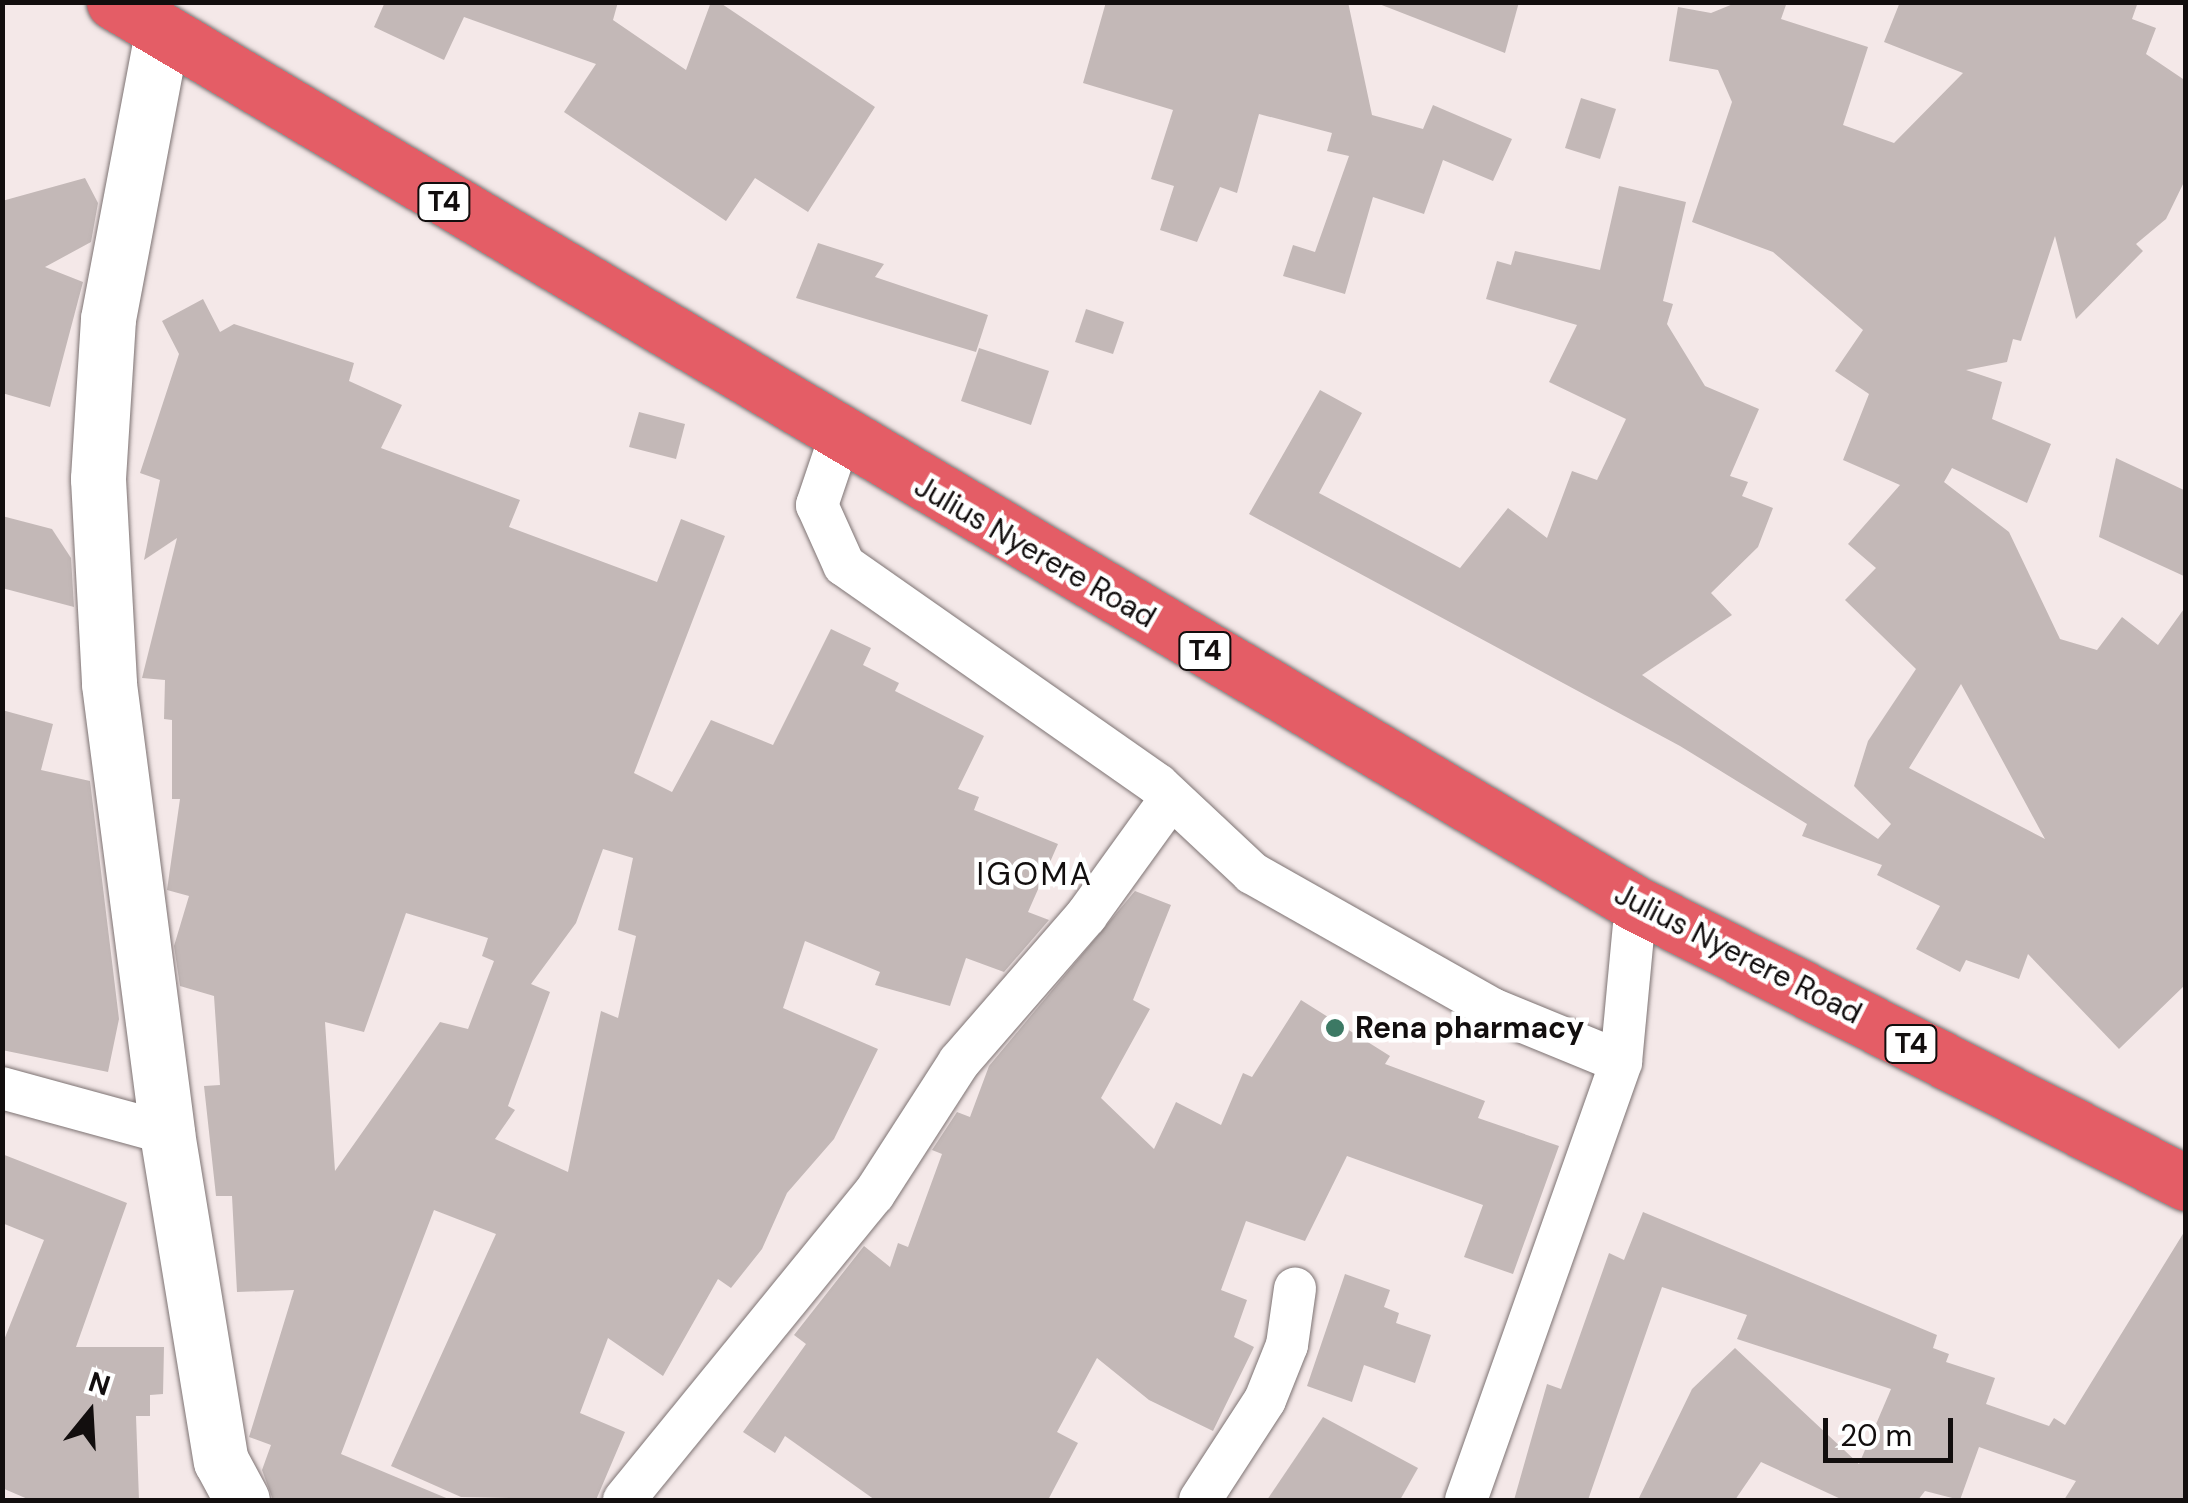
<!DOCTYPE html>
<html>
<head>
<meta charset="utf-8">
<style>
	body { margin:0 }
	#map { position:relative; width:2188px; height:1503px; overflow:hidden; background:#f4e8e8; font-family:"DM Sans",sans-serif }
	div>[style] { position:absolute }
	.building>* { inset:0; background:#c3b8b7 }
	.roads { filter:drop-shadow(0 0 2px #7d7373) drop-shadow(0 0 2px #7d7373) }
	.street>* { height:42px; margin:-21px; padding:0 21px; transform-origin:21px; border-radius:21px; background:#fff }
	.secondary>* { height:55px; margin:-27.5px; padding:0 27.5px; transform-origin:27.5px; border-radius:27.5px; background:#fff }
	.highway>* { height:55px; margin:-27.5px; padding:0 27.5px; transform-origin:27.5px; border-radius:27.5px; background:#e45d66 }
	.dots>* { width:28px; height:28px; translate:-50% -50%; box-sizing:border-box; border:5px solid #fff; border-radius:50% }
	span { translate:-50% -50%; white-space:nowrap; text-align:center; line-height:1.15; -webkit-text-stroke:9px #fff; paint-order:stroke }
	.shield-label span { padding:2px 8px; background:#fff; border:2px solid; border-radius:8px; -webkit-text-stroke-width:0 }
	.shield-label { font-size:28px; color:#120e0e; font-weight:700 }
	.street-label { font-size:30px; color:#120e0e }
	.poi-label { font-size:30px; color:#120e0e; font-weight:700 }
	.left { translate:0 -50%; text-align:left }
	.neighbourhood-label { font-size:32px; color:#120e0e; letter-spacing:2.5px }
	.frame { position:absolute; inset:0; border:5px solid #120e0e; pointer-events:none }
	.north { position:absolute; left:40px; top:1363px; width:100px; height:100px; -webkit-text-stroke:8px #fff; paint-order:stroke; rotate:18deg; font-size:28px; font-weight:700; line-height:40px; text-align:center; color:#120e0e }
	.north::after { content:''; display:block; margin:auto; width:35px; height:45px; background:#120e0e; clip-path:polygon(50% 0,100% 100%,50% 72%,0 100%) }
	.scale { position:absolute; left:1823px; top:1418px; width:130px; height:45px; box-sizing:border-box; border:5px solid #120e0e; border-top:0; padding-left:12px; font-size:30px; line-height:35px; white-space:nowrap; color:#120e0e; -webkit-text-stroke:8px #fff; paint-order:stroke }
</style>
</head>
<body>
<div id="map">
	<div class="building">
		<i style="clip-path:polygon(385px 2px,618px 2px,613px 20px,686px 70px,711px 2px,719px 2px,875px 107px,808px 212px,755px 178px,726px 221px,564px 112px,596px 64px,464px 17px,444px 60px,374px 27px)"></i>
		<i style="clip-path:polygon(1106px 2px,1348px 2px,1372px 115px,1423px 129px,1433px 105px,1512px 139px,1493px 181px,1443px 160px,1424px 214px,1373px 197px,1345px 294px,1283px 276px,1293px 245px,1315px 252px,1349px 156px,1327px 151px,1332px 133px,1259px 114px,1237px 193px,1220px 187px,1197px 242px,1160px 230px,1174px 186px,1151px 179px,1173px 110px,1083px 83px)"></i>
		<i style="clip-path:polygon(1374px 2px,1519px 2px,1505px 53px)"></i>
		<i style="clip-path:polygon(evenodd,1738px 2px,1787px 2px,1781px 19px,1868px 47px,1843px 125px,1894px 143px,1963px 73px,1884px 42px,1900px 2px,2138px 2px,2132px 19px,2156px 28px,2146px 54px,2186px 81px,2186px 178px,2166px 219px,2136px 244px,2143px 251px,2076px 319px,2055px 236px,2021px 341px,2013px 339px,2007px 362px,1966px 370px,2002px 382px,1992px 419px,2051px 444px,2027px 503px,1952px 468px,1944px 482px,2009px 532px,2060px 639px,2097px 650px,2122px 617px,2158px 645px,2186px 606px,2186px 984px,2119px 1049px,2028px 954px,2019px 979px,1966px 960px,1960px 972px,1916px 949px,1940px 906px,1877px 875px,1882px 865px,1802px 836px,1807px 824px,1680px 746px,1249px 514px,1320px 390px,1362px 413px,1319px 493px,1460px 568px,1508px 508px,1547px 538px,1572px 471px,1597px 480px,1626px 419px,1549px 382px,1577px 325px,1486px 299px,1497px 261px,1511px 265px,1515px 251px,1600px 270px,1619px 186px,1686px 202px,1663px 301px,1673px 304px,1667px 324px,1705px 386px,1759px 409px,1730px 476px,1748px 482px,1742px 496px,1773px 508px,1758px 547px,1711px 593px,1732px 615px,1642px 675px,1878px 839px,1891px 824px,1854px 786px,1868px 741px,1916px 669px,1845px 600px,1876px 568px,1848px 544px,1900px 485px,1843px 460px,1869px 394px,1835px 371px,1863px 330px,1773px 252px,1692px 222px,1732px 102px,1718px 70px,1669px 61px,1678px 7px,1711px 13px,1738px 2px,1961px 684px,2045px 839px,1909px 768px,1961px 684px)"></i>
		<i style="clip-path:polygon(1581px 98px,1616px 109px,1600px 159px,1565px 148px)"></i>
		<i style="clip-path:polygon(85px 178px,98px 203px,91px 242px,45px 267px,83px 282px,50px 407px,2px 393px,2px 201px)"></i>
		<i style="clip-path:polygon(818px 243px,884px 264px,875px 277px,988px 315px,976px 352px,796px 298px)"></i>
		<i style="clip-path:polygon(evenodd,203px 299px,220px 332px,234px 324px,354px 363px,349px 381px,402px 405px,381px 448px,520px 500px,509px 527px,657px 582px,681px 519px,725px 536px,634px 773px,672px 792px,711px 720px,773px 745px,831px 629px,871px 648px,863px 665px,899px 683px,895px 691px,984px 736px,958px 789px,979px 797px,974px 810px,1058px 844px,1028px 912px,1049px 920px,1004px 972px,966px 958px,950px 1006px,875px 985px,880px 972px,805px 941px,783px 1008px,878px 1049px,834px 1139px,787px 1193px,762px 1249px,731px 1288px,718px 1279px,663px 1376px,608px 1338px,580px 1413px,625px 1432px,596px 1500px,461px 1497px,391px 1466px,496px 1234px,434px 1210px,341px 1454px,451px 1500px,273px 1500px,262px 1470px,271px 1445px,249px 1437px,294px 1290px,237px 1292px,232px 1196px,216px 1196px,204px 1086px,220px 1085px,214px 996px,180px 986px,174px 946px,189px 896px,167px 890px,180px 799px,172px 799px,172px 720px,164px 719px,165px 680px,142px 678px,177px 538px,144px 560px,160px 480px,140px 473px,179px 354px,162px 321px,203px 299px,603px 849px,633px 858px,618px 930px,636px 936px,618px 1018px,601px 1011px,568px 1172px,495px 1139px,515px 1110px,508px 1106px,550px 992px,531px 984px,576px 923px,603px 849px,203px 299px,406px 913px,488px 938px,482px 956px,494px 961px,468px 1029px,440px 1022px,335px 1171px,325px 1022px,364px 1032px,406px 913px)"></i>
		<i style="clip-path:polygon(1086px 309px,1124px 322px,1113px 354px,1075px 342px)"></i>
		<i style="clip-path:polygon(979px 348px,1049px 371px,1031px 425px,961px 401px)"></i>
		<i style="clip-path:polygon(639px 412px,685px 424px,676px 459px,629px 447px)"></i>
		<i style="clip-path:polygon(2116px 458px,2186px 491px,2186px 577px,2099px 537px)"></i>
		<i style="clip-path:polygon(2px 516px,52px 529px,71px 558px,74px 607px,2px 588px)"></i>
		<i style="clip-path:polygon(2px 710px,53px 724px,41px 770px,90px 781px,119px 1019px,108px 1072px,2px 1050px)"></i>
		<i style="clip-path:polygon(1135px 891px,1171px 905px,1133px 1000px,1150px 1009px,1101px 1098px,1154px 1149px,1176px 1102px,1221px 1125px,1243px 1073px,1252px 1077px,1301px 1000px,1390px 1056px,1385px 1064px,1485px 1101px,1478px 1118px,1559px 1146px,1513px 1274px,1464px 1257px,1483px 1205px,1347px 1156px,1305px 1241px,1246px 1221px,1221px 1290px,1247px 1300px,1234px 1337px,1254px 1347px,1213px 1431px,1149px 1400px,1097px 1358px,1057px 1432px,1078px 1443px,1048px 1500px,875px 1500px,785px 1436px,775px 1453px,743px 1432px,806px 1344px,794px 1335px,864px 1246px,890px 1267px,898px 1243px,908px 1247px,942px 1154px,932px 1150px,957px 1112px,970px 1117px,989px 1066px)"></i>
		<i style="clip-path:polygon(2px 1154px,127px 1203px,76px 1347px,164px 1347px,163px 1394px,150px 1395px,150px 1416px,136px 1416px,139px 1500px,30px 1500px,2px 1488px,2px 1345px,44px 1240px,2px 1223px)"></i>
		<i style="clip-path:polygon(1643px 1212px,1937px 1335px,1933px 1348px,1949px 1354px,1946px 1362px,1995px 1378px,1986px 1404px,2049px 1426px,2054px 1418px,2065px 1425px,2186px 1229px,2186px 1500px,2064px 1500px,2076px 1481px,1979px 1447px,1960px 1500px,1925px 1491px,1918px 1500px,1843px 1500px,1761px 1462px,1735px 1500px,1638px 1500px,1692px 1389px,1735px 1348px,1859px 1464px,1891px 1389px,1737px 1339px,1747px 1315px,1662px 1287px,1588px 1500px,1514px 1500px,1547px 1384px,1561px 1389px,1609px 1253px,1624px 1260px)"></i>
		<i style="clip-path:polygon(1345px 1274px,1390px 1290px,1384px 1307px,1399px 1313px,1396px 1323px,1431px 1335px,1415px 1383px,1364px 1365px,1352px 1402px,1307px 1386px)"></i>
		<i style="clip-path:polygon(1323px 1417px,1418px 1468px,1400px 1500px,1267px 1500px)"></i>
	</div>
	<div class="roads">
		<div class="street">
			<i style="left:840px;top:437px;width:72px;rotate:108.7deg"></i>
			<i style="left:817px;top:505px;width:66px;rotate:65.8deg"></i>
			<i style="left:844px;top:565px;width:383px;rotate:35deg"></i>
			<i style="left:1158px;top:785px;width:129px;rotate:43.1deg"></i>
			<i style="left:1252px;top:873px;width:276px;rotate:29.5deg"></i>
			<i style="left:1492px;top:1009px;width:139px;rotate:22.3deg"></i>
			<i style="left:2px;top:1088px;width:171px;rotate:15.3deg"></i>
			<i style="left:624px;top:1500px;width:395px;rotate:-50.8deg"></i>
			<i style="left:874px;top:1194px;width:157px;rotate:-57.2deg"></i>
			<i style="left:959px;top:1062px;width:194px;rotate:-49deg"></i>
			<i style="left:1086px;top:916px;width:145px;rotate:-54.2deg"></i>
			<i style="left:1200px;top:1500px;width:119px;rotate:-57deg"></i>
			<i style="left:1265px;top:1400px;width:59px;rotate:-68.2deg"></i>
			<i style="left:1287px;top:1345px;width:57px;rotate:-81.9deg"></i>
			<i style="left:1466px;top:1500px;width:465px;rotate:-70.5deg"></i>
			<i style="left:1621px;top:1062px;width:159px;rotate:-84.6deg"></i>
		</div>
		<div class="secondary">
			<i style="left:162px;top:33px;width:291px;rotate:100.7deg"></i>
			<i style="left:108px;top:319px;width:160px;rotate:93.6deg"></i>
			<i style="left:98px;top:479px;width:205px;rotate:86.9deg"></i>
			<i style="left:109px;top:684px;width:453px;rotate:82.6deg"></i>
			<i style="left:167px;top:1133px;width:332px;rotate:80.7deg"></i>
			<i style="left:221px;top:1461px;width:44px;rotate:61.7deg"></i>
		</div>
		<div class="highway">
			<i style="left:114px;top:2px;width:1769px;rotate:30.65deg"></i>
			<i style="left:1636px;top:904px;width:617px;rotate:26.9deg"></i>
		</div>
	</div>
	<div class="dots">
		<i style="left:1335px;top:1028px;background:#3c7964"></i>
	</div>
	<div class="shield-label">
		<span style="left:444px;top:202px">T4</span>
		<span style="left:1205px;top:651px">T4</span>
		<span style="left:1911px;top:1044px">T4</span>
	</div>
	<div class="street-label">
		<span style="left:1035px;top:552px;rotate:30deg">Julius Nyerere Road</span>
		<span style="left:1738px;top:954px;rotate:27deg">Julius Nyerere Road</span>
	</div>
	<div class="poi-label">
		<span class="left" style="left:1355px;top:1028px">Rena pharmacy</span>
	</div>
	<div class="neighbourhood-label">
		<span style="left:1035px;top:874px">IGOMA</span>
	</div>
	<div class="frame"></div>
	<div class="north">N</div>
	<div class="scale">20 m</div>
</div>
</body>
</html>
